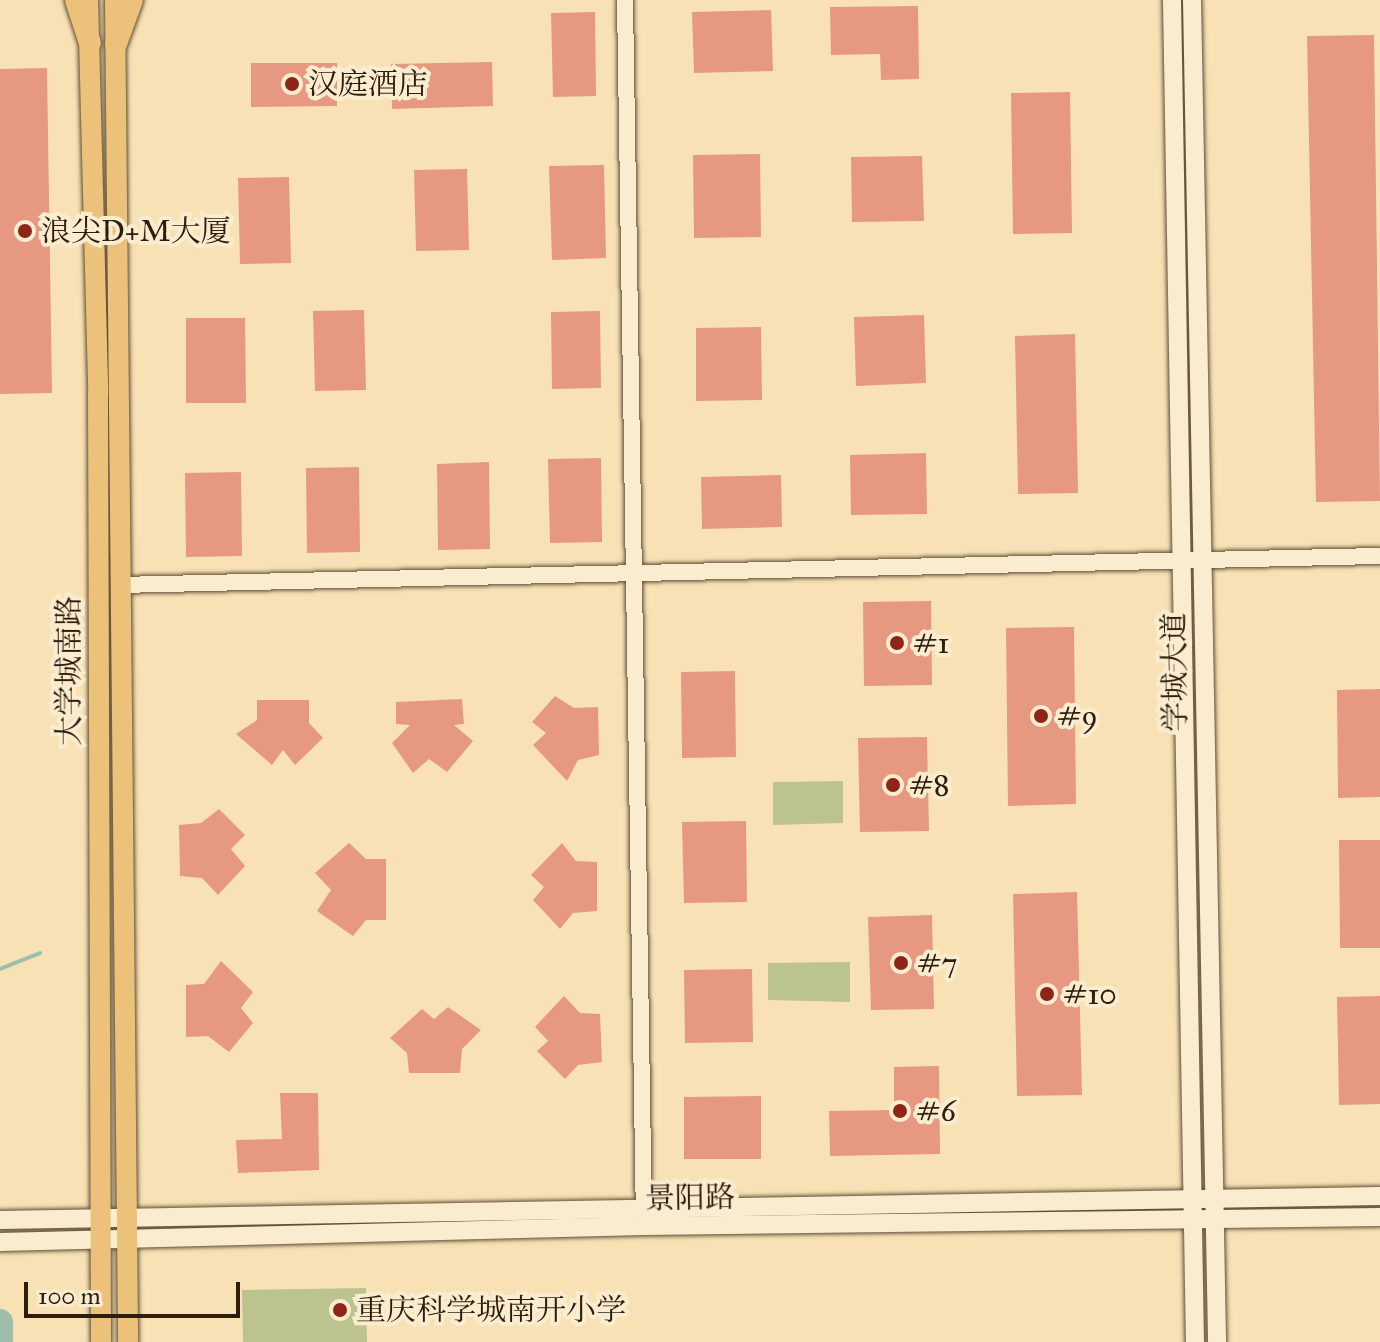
<!DOCTYPE html>
<html>
<head>
<meta charset="utf-8">
<style>
	body { margin:0 }
	#map { position:relative; width:1380px; height:1342px; overflow:hidden; background:#f8e2b5; font-family:"IM FELL Great Primer","Noto Serif SC",serif }
	div>[style] { position:absolute }
	.green>* { inset:0; background:#bbc48f }
	.stream>* { height:4px; margin:-2px; padding:0 2px; transform-origin:2px; border-radius:2px; background:#9dbeab }
	.river>* { height:26px; margin:-13px; padding:0 13px; transform-origin:13px; border-radius:13px; background:#9dbeab }
	.building>* { inset:0; background:#e79881 }
	.roads { filter:drop-shadow(0 0 2px #604e37) drop-shadow(0 0 2px #604e37) }
	.tertiary>* { height:16px; margin:-8px; padding:0 8px; transform-origin:8px; border-radius:8px; background:#faeccf }
	.secondary>* { height:18px; margin:-9px; padding:0 9px; transform-origin:9px; border-radius:9px; background:#faeccf }
	.primary>* { height:20px; margin:-10px; padding:0 10px; transform-origin:10px; border-radius:10px; background:#ecc17a }
	.trunk>* { height:22px; margin:-11px; padding:0 11px; transform-origin:11px; border-radius:11px; background:#ecc17a }
	.dots>* { width:22px; height:22px; translate:-50% -50%; box-sizing:border-box; border:4px solid #faeccf; border-radius:50% }
	span { translate:-50% -50%; white-space:nowrap; text-align:center; line-height:1.15; -webkit-text-stroke:8px #faeccf; paint-order:stroke }
	.poi-label { font-size:30px; color:#2e1c0d }
	.left { translate:0 -50%; text-align:left }
	.street-label { font-size:30px; color:#2e1c0d }
	.scale { position:absolute; left:24px; top:1282px; width:216px; height:36px; box-sizing:border-box; border:4px solid #2e1c0d; border-top:0; padding-left:10px; font-size:24px; line-height:28px; white-space:nowrap; color:#2e1c0d; -webkit-text-stroke:6px #faeccf; paint-order:stroke }
</style>
</head>
<body>
<div id="map">
	<div class="green">
		<i style="clip-path:polygon(843px 781px,843px 823px,773px 825px,773px 782px)"></i>
		<i style="clip-path:polygon(850px 962px,850px 1002px,768px 1000px,768px 963px)"></i>
		<i style="clip-path:polygon(366px 1288px,367px 1342px,243px 1342px,242px 1290px)"></i>
	</div>
	<div class="stream">
		<i style="left:0;top:969px;width:43px;rotate:-21.8deg"></i>
	</div>
	<div class="river">
		<i style="left:0;top:1322px;width:20px;rotate:90deg"></i>
	</div>
	<div class="building">
		<i style="clip-path:polygon(918px 6px,919px 79px,881px 80px,880px 54px,831px 55px,830px 7px)"></i>
		<i style="clip-path:polygon(771px 10px,773px 71px,694px 73px,692px 12px)"></i>
		<i style="clip-path:polygon(595px 12px,596px 96px,553px 97px,551px 13px)"></i>
		<i style="clip-path:polygon(1374px 35px,1380px 501px,1316px 502px,1307px 36px)"></i>
		<i style="clip-path:polygon(492px 62px,493px 106px,392px 109px,391px 64px)"></i>
		<i style="clip-path:polygon(251px 63px,337px 63px,337px 106px,251px 107px)"></i>
		<i style="clip-path:polygon(47px 68px,52px 393px,0 394px,0 69px)"></i>
		<i style="clip-path:polygon(1070px 92px,1072px 233px,1013px 234px,1011px 93px)"></i>
		<i style="clip-path:polygon(760px 154px,761px 237px,694px 238px,693px 155px)"></i>
		<i style="clip-path:polygon(922px 156px,924px 221px,852px 222px,851px 157px)"></i>
		<i style="clip-path:polygon(604px 165px,606px 258px,552px 260px,549px 166px)"></i>
		<i style="clip-path:polygon(467px 169px,469px 250px,416px 251px,414px 170px)"></i>
		<i style="clip-path:polygon(289px 177px,291px 263px,240px 264px,238px 178px)"></i>
		<i style="clip-path:polygon(364px 310px,366px 390px,315px 391px,313px 311px)"></i>
		<i style="clip-path:polygon(600px 311px,601px 388px,552px 389px,551px 312px)"></i>
		<i style="clip-path:polygon(924px 315px,926px 383px,856px 386px,854px 317px)"></i>
		<i style="clip-path:polygon(186px 318px,245px 318px,246px 403px,186px 403px)"></i>
		<i style="clip-path:polygon(761px 327px,762px 400px,696px 401px,696px 328px)"></i>
		<i style="clip-path:polygon(1075px 334px,1078px 493px,1018px 494px,1015px 336px)"></i>
		<i style="clip-path:polygon(926px 453px,927px 514px,851px 515px,850px 455px)"></i>
		<i style="clip-path:polygon(601px 458px,602px 542px,550px 543px,548px 459px)"></i>
		<i style="clip-path:polygon(489px 462px,490px 549px,438px 550px,437px 464px)"></i>
		<i style="clip-path:polygon(359px 467px,360px 552px,307px 553px,306px 468px)"></i>
		<i style="clip-path:polygon(241px 472px,242px 556px,186px 557px,185px 473px)"></i>
		<i style="clip-path:polygon(781px 475px,782px 527px,702px 529px,701px 477px)"></i>
		<i style="clip-path:polygon(931px 601px,932px 685px,864px 686px,863px 602px)"></i>
		<i style="clip-path:polygon(1074px 627px,1076px 804px,1008px 806px,1006px 628px)"></i>
		<i style="clip-path:polygon(735px 671px,736px 757px,682px 758px,681px 672px)"></i>
		<i style="clip-path:polygon(1380px 689px,1380px 797px,1338px 798px,1337px 690px)"></i>
		<i style="clip-path:polygon(555px 696px,574px 708px,598px 707px,599px 755px,578px 760px,567px 781px,533px 745px,546px 733px,532px 722px)"></i>
		<i style="clip-path:polygon(462px 699px,464px 724px,454px 725px,473px 741px,447px 772px,429px 759px,413px 773px,392px 743px,410px 725px,396px 724px,396px 702px)"></i>
		<i style="clip-path:polygon(257px 700px,309px 700px,309px 723px,323px 738px,295px 765px,283px 750px,272px 765px,236px 734px,257px 720px)"></i>
		<i style="clip-path:polygon(927px 737px,929px 831px,860px 832px,858px 738px)"></i>
		<i style="clip-path:polygon(219px 809px,245px 835px,231px 849px,245px 866px,218px 895px,202px 878px,180px 876px,179px 825px,201px 823px)"></i>
		<i style="clip-path:polygon(746px 821px,747px 902px,684px 903px,682px 822px)"></i>
		<i style="clip-path:polygon(1339px 840px,1380px 840px,1380px 948px,1340px 948px)"></i>
		<i style="clip-path:polygon(349px 843px,366px 859px,386px 859px,386px 920px,366px 920px,353px 936px,317px 911px,331px 890px,315px 873px)"></i>
		<i style="clip-path:polygon(562px 843px,576px 861px,597px 862px,597px 911px,573px 913px,560px 929px,533px 900px,544px 887px,531px 875px)"></i>
		<i style="clip-path:polygon(1077px 892px,1082px 1095px,1017px 1096px,1013px 894px)"></i>
		<i style="clip-path:polygon(932px 915px,934px 1009px,871px 1010px,868px 917px)"></i>
		<i style="clip-path:polygon(221px 961px,253px 992px,241px 1008px,253px 1023px,229px 1052px,208px 1036px,186px 1037px,186px 985px,204px 984px)"></i>
		<i style="clip-path:polygon(752px 969px,753px 1042px,685px 1043px,684px 970px)"></i>
		<i style="clip-path:polygon(564px 996px,580px 1013px,600px 1014px,602px 1062px,578px 1065px,565px 1079px,537px 1051px,548px 1041px,535px 1027px)"></i>
		<i style="clip-path:polygon(1380px 996px,1380px 1104px,1339px 1105px,1337px 997px)"></i>
		<i style="clip-path:polygon(448px 1007px,481px 1030px,462px 1049px,460px 1073px,409px 1073px,407px 1053px,390px 1038px,422px 1009px,434px 1019px)"></i>
		<i style="clip-path:polygon(939px 1066px,940px 1154px,830px 1156px,829px 1111px,894px 1110px,894px 1067px)"></i>
		<i style="clip-path:polygon(280px 1093px,318px 1093px,319px 1170px,238px 1173px,236px 1140px,282px 1139px)"></i>
		<i style="clip-path:polygon(761px 1096px,761px 1159px,684px 1159px,684px 1097px)"></i>
	</div>
	<div class="roads">
		<div class="tertiary">
			<i style="left:625px;top:0;width:1218px;rotate:89.11deg"></i>
			<i style="left:119px;top:585px;width:1261px;rotate:-1.32deg"></i>
		</div>
		<div class="secondary">
			<i style="left:1172px;top:0;width:1342px;rotate:89.02deg"></i>
			<i style="left:1192px;top:0;width:1342px;rotate:88.93deg"></i>
			<i style="left:0;top:1220px;width:1380px;rotate:-1deg"></i>
			<i style="left:0;top:1242px;width:644px;rotate:-1.42deg"></i>
			<i style="left:644px;top:1226px;width:736px;rotate:-0.7deg"></i>
		</div>
		<div class="primary">
			<i style="left:88px;top:0;width:393px;rotate:88.5deg"></i>
			<i style="left:98px;top:393px;width:949px;rotate:89.82deg"></i>
			<i style="left:115px;top:0;width:1342px;rotate:89.44deg"></i>
		</div>
		<div class="trunk">
			<i style="left:76px;top:0;width:45px;rotate:72deg"></i>
			<i style="left:116px;top:44px;width:47px;rotate:-70deg"></i>
		</div>
	</div>
	<div class="dots">
		<i style="left:292px;top:84px;background:#8f2418"></i>
		<i style="left:25px;top:231px;background:#8f2418"></i>
		<i style="left:897px;top:643px;background:#8f2418"></i>
		<i style="left:1041px;top:716px;background:#8f2418"></i>
		<i style="left:893px;top:785px;background:#8f2418"></i>
		<i style="left:901px;top:963px;background:#8f2418"></i>
		<i style="left:1047px;top:994px;background:#8f2418"></i>
		<i style="left:900px;top:1111px;background:#8f2418"></i>
		<i style="left:340px;top:1310px;background:#8f2418"></i>
	</div>
	<div class="poi-label">
		<span class="left" style="left:308px;top:84px">汉庭酒店</span>
		<span class="left" style="left:41px;top:231px">浪尖D+M大厦</span>
		<span class="left" style="left:913px;top:643px">#1</span>
		<span class="left" style="left:1057px;top:716px">#9</span>
		<span class="left" style="left:909px;top:785px">#8</span>
		<span class="left" style="left:917px;top:963px">#7</span>
		<span class="left" style="left:1063px;top:994px">#10</span>
		<span class="left" style="left:916px;top:1111px">#6</span>
		<span class="left" style="left:356px;top:1310px">重庆科学城南开小学</span>
	</div>
	<div class="street-label">
		<span style="left:69px;top:671px;rotate:-90deg">大学城南路</span>
		<span style="left:1175px;top:672px;rotate:-91deg">学城大道</span>
		<span style="left:690px;top:1198px;rotate:-1deg">景阳路</span>
	</div>
	<div class="scale">100 m</div>
</div>
</body>
</html>
